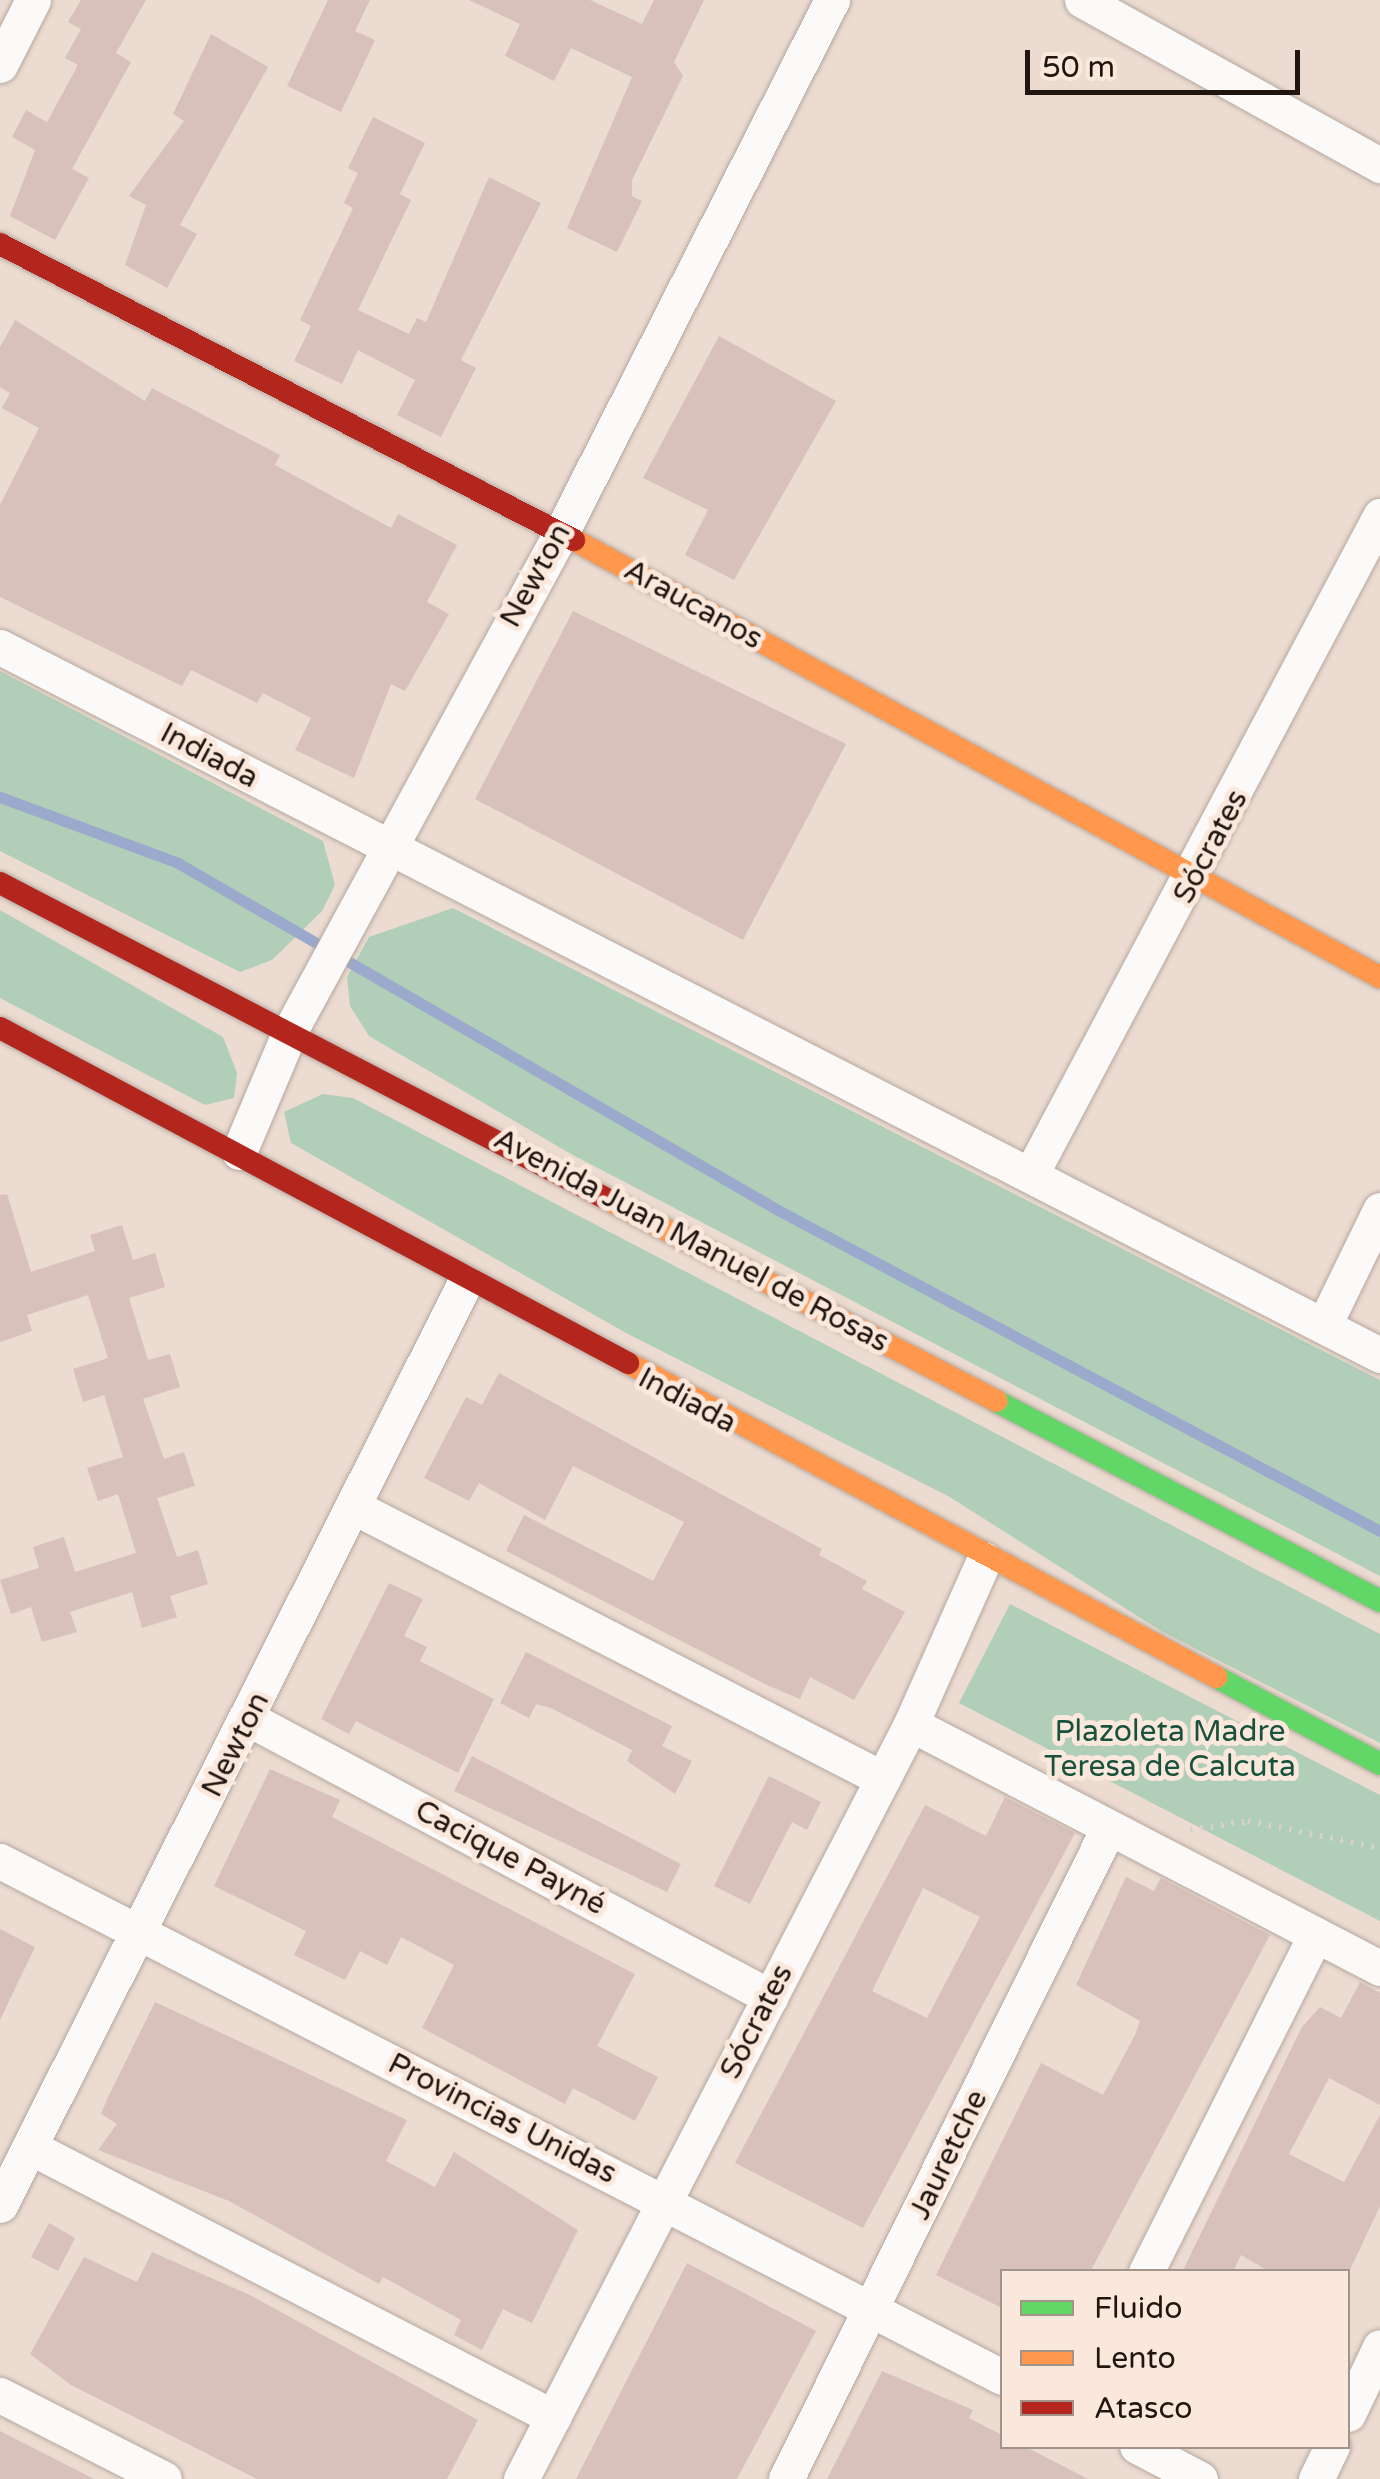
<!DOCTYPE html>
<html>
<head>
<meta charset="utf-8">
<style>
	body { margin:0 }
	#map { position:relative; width:1380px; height:2479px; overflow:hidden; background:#ecdbd0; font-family:"Varela Round",sans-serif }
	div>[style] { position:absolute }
	.green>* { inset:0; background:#b1ceb8 }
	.stream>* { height:11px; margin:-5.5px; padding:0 5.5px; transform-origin:5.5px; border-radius:5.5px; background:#9aa9cc }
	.building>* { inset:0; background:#d7c1ba }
	.path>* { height:6px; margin-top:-3px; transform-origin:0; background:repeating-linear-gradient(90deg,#d8d2cf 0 2.5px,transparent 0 10.5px) }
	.roads { filter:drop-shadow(0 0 2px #b4a8a0) drop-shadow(0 0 2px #b4a8a0) }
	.street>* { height:35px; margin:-17.5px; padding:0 17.5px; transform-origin:17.5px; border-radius:17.5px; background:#fcfaf8 }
	.fast>* { height:22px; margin:-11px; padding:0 11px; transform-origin:11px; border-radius:11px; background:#63d668 }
	.slow>* { height:22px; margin:-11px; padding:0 11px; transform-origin:11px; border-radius:11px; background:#ff974d }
	.jam>* { height:22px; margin:-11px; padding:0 11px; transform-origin:11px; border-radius:11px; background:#b3261e }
	span { translate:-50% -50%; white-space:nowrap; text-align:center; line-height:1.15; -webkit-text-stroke:10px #fbe8dd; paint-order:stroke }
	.street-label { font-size:30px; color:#20160f }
	.park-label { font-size:30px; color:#19523c }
	.legend { position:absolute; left:1000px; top:2269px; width:350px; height:180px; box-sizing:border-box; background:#fbe8dd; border:2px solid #a3948b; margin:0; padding:12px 18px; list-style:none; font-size:30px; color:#20160f }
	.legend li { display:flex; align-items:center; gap:20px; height:50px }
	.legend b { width:50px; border:2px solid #a3948b }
	.scale { position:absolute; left:1025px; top:50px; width:275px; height:45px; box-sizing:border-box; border:5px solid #20160f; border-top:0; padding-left:12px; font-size:30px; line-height:35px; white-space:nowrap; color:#20160f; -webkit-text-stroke:8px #fbe8dd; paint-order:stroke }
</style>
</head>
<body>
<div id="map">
	<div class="green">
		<i style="clip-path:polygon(0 671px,323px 841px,335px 885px,322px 911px,272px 960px,240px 972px,0 851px)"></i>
		<i style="clip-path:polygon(453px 908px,1380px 1380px,1380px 1576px,571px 1154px,369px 1036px,350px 1006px,347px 977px,369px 937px)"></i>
		<i style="clip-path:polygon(0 910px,223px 1037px,237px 1073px,234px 1098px,205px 1105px,0 998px)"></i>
		<i style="clip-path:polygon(323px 1094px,353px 1098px,1380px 1634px,1380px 1743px,1161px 1631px,948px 1496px,628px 1334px,291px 1143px,284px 1112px)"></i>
		<i style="clip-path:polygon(1010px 1604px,1380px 1795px,1380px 1921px,959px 1703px)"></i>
	</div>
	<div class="stream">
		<i style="left:0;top:797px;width:190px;rotate:20.3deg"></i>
		<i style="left:178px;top:863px;width:693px;rotate:30.04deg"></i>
		<i style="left:778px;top:1210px;width:682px;rotate:28.07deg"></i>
	</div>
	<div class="building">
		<i style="clip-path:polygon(81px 0,146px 0,116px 53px,131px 62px,72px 169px,89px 178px,55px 240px,10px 216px,35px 150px,12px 137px,26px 110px,47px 122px,78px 65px,65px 58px,81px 29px,68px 22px)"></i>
		<i style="clip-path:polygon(328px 0,370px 0,355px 31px,375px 40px,341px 112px,287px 86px)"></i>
		<i style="clip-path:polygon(469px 0,590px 0,642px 24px,654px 0,704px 0,674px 62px,683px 76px,632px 180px,632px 196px,642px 201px,617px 252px,567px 228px,632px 77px,571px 48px,554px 81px,505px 56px,520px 24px)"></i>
		<i style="clip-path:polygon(211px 34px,268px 67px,180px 225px,197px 234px,167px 288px,125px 265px,146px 205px,129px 196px,184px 121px,173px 114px)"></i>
		<i style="clip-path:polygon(373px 117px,425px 143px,400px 194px,411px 200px,358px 310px,409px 334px,417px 318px,426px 322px,489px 177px,541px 203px,461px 360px,476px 368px,441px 437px,397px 415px,415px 380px,358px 350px,342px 384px,294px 361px,311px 326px,300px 320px,353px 208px,344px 203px,358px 173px,348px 168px)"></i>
		<i style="clip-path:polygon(15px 320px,145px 401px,152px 388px,280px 455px,275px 465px,391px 528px,398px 514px,457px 545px,427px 602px,449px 614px,405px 691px,391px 684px,354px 778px,295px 750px,311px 718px,263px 693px,257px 703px,191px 670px,182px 686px,0 597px,0 505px,39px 428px,2px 408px,10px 393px,0 387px,0 347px)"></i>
		<i style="clip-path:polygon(719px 336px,836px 401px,734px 580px,685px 555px,708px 510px,643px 478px)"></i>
		<i style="clip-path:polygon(573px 611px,846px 744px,743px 940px,475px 799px)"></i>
		<i style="clip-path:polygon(7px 1194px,31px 1272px,95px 1251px,90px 1235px,122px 1225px,133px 1260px,155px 1253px,165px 1287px,129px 1298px,148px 1360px,170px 1354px,180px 1387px,143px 1399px,164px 1459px,184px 1452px,195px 1486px,157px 1498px,177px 1557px,198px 1550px,208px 1584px,170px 1596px,177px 1617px,142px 1628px,132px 1592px,70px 1612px,77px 1632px,42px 1642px,31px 1607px,11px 1614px,0 1580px,39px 1568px,33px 1547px,64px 1537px,75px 1572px,136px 1553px,118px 1494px,98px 1501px,87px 1468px,123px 1457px,104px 1395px,83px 1402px,73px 1369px,108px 1358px,88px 1295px,27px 1315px,32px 1331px,0 1342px,0 1195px)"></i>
		<i style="clip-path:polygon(499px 1373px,822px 1549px,819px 1555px,867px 1581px,862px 1589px,905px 1612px,854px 1700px,810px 1677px,800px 1699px,769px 1686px,506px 1551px,524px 1515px,653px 1581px,684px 1522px,573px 1466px,545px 1520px,479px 1483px,469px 1501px,424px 1478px,466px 1397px,482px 1405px)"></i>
		<i style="clip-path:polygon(389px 1583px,423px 1599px,404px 1636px,427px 1647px,420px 1661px,494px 1699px,458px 1773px,356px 1721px,349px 1734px,321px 1719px)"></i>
		<i style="clip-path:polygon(526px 1652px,672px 1726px,662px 1746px,692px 1761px,675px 1794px,627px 1761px,632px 1750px,551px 1708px,536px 1704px,529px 1718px,500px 1703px)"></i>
		<i style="clip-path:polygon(472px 1756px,681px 1864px,667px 1892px,454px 1791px)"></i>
		<i style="clip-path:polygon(270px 1769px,340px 1800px,332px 1817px,635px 1974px,597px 2046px,658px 2077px,635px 2121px,573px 2088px,565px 2104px,422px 2028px,454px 1965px,401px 1937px,387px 1965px,360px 1951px,345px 1980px,294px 1955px,306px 1931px,214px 1886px)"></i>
		<i style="clip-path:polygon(769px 1776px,821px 1802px,807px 1830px,792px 1822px,750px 1904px,714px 1886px)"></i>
		<i style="clip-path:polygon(evenodd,1005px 1797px,1075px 1833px,863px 2228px,735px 2163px,925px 1805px,986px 1836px,1005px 1797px,923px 1888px,980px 1917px,927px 2018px,872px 1991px,923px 1888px)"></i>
		<i style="clip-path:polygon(1126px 1877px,1154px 1891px,1161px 1878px,1270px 1935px,1090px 2272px,1002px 2272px,1002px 2308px,936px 2275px,1041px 2063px,1103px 2095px,1135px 2035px,1140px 2021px,1076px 1985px)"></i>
		<i style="clip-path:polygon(0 1929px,35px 1947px,0 2020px)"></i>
		<i style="clip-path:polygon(1360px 1982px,1380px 1993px,1380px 2105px,1329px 2078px,1289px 2154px,1344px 2182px,1380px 2115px,1380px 2206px,1349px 2272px,1270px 2272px,1241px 2255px,1233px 2272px,1182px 2272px,1302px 2027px,1320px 2007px,1341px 2018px)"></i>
		<i style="clip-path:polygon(155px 2002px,407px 2120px,386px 2161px,435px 2187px,454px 2152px,578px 2230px,532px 2323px,503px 2309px,482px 2350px,454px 2335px,461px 2320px,383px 2277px,379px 2284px,229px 2201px,98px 2150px,117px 2124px,101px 2114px,108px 2097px)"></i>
		<i style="clip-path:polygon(49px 2223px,75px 2238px,58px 2271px,31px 2257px)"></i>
		<i style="clip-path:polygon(152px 2252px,250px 2295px,478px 2420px,447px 2479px,257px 2479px,71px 2385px,30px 2354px,84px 2257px,137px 2282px)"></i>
		<i style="clip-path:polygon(687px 2263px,816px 2331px,737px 2479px,576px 2479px)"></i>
		<i style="clip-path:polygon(882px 2371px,973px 2410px,969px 2418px,1002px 2435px,1002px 2446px,1024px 2446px,1088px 2479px,827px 2479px)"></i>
		<i style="clip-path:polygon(0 2431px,51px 2457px,94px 2479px,0 2479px)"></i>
	</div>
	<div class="path">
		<i style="left:1190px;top:1830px;width:59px;rotate:-8.8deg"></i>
		<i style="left:1248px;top:1821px;width:135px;rotate:11.6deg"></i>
	</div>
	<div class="roads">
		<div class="street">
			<i style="left:1082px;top:0;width:341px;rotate:29deg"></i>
			<i style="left:0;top:65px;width:73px;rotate:-63.1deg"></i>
			<i style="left:0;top:647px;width:1551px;rotate:27.16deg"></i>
			<i style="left:239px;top:1152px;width:131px;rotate:-67.1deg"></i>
			<i style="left:290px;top:1031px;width:567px;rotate:-61.45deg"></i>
			<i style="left:561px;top:533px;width:598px;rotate:-63.05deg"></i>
			<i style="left:1032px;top:1172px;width:743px;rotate:-62.05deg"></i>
			<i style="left:1324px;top:1325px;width:128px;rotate:-64deg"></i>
			<i style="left:358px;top:1509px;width:590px;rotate:27.22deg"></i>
			<i style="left:249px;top:1719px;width:591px;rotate:28.08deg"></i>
			<i style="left:911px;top:1724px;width:529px;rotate:27.49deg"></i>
			<i style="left:0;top:1861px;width:1127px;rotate:27.25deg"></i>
			<i style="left:30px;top:2147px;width:589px;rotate:27.31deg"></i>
			<i style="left:0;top:2205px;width:1033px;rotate:-63.24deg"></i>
			<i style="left:1146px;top:2272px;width:376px;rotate:-63.3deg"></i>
			<i style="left:0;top:2395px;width:184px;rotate:27.1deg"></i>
			<i style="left:1348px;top:2414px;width:74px;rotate:-64.5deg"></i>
			<i style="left:1137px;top:2446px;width:71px;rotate:27.6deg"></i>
			<i style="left:521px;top:2479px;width:850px;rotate:-62.68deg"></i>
			<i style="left:911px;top:1724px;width:180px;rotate:-66deg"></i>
			<i style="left:786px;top:2479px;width:725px;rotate:-63.65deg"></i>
			<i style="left:1316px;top:2479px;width:37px;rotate:-64deg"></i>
		</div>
		<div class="fast">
			<i style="left:996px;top:1401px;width:433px;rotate:27.5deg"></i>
			<i style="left:1216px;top:1677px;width:186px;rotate:27.9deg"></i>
		</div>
		<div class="slow">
			<i style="left:574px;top:540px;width:917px;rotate:28.47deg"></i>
			<i style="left:605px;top:1198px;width:441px;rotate:27.4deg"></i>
			<i style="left:628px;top:1363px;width:667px;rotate:28.1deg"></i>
		</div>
		<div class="jam">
			<i style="left:0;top:244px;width:646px;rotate:27.28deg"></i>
			<i style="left:0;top:883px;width:682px;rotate:27.5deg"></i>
			<i style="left:0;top:1028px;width:712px;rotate:28.08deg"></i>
		</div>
	</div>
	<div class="street-label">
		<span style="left:536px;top:576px;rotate:-61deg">Newton</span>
		<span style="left:693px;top:605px;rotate:29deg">Araucanos</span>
		<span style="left:209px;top:756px;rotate:28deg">Indiada</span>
		<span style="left:1211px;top:847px;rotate:-62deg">Sócrates</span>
		<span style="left:691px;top:1241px;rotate:28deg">Avenida Juan Manuel de Rosas</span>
		<span style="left:687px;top:1401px;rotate:28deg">Indiada</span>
		<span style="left:236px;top:1745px;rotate:-63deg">Newton</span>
		<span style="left:510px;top:1858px;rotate:28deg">Cacique Payné</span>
		<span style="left:757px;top:2022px;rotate:-63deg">Sócrates</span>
		<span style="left:502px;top:2119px;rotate:27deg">Provincias Unidas</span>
		<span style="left:949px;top:2155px;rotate:-64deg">Jauretche</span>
	</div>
	<div class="park-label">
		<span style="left:1170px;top:1749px">Plazoleta Madre<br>Teresa de Calcuta</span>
	</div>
	<ul class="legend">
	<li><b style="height:12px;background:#63d668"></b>Fluido</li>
	<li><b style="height:12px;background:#ff974d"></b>Lento</li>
	<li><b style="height:12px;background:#b3261e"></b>Atasco</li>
	</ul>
	<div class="scale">50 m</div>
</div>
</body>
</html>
